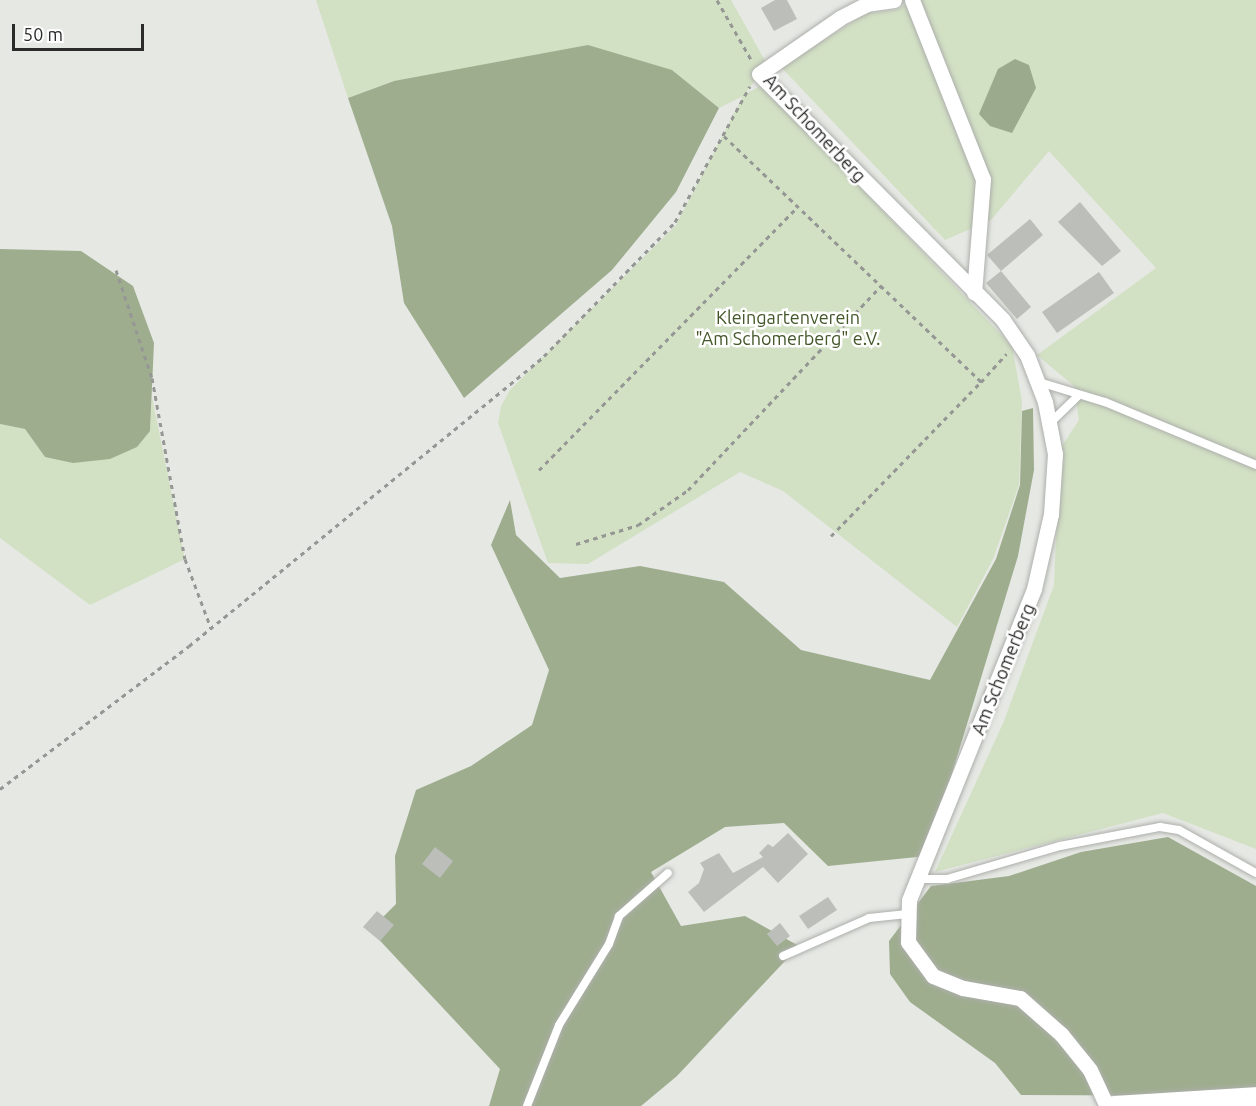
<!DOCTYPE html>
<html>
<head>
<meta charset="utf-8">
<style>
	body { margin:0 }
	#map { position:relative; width:1256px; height:1106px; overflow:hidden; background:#e6e8e4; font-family:Ubuntu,sans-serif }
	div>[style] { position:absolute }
	.green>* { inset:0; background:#d2e0c4 }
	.forest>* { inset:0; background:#9fad8f }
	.water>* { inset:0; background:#9ba98c }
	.building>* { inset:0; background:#bcbeba }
	.path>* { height:3px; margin-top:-1.5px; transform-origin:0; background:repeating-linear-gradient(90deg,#959794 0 4.5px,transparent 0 9px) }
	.roads { filter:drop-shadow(0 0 2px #adafab) drop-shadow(0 0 2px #adafab) }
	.service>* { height:8px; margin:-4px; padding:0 4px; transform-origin:4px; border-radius:4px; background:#fff }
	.minor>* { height:15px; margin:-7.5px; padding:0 7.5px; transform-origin:7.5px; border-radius:7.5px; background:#fff }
	.secondary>* { height:21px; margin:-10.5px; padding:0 10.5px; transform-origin:10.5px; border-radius:10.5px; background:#fff }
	span { translate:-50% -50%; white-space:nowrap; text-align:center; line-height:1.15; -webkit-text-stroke:5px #fff; paint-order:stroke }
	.street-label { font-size:18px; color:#2b2c2a }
	.park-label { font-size:18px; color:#435729 }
	.scale { position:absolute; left:12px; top:24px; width:132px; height:27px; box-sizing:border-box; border:3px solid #2b2c2a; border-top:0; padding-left:8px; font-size:18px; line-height:21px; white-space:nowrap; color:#2b2c2a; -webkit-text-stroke:4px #fff; paint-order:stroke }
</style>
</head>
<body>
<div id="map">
	<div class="green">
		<i style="clip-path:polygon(316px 0,731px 0,767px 64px,745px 94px,760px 86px,789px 113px,1012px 346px,1022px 401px,1019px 485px,993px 559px,957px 627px,783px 491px,740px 472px,588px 564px,548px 563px,498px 423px,501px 406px,510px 390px,676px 225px,743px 96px,719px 108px,672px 70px,394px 81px,348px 98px)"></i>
		<i style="clip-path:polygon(916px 0,1256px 0,1256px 849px,1163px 813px,935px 872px,1004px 721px,1054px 585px,1060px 449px,1079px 420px,1074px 386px,1037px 355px,1156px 268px,1049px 151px,991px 220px,945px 240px,781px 67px,867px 13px,895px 10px)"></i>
		<i style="clip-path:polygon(152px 397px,185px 559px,90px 605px,0 538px,0 424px,25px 429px,45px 457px,150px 431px)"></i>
	</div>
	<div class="forest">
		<i style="clip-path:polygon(588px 45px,672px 70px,719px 108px,676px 192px,612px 270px,464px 398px,404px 303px,392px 226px,348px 98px,394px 81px)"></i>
		<i style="clip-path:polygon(0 249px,81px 251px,133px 286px,154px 343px,150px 431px,137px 447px,110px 459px,73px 463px,45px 457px,25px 429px,0 424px)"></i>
		<i style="clip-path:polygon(1033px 408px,1034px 470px,1018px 556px,927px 856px,828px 866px,784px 823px,725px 827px,651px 872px,681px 926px,745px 916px,799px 946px,677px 1076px,641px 1106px,489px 1106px,500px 1069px,370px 930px,396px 904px,395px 856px,416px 790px,471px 766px,532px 725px,549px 670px,491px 545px,510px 500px,516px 535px,560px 578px,640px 566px,724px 582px,801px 650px,930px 680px,996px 559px,1020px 485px,1022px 411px)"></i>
		<i style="clip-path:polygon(1168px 837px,1256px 886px,1256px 1096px,1021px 1095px,995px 1063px,910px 1002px,890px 974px,889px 941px,931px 886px,1009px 876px,1081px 852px)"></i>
	</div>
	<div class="water">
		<i style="clip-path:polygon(1015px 59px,1029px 65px,1036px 88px,1012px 133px,990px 126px,979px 114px,998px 69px)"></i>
	</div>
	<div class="building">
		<i style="clip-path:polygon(775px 0,787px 0,797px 19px,774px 31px,761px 8px)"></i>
		<i style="clip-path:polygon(1080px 202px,1121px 251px,1102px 266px,1058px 222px)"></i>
		<i style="clip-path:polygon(1030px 219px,1043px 235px,1001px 271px,987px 255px)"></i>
		<i style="clip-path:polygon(1001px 271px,1031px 307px,1017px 319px,986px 283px)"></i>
		<i style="clip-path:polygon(1099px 272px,1114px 293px,1057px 333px,1042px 312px)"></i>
		<i style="clip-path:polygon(788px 833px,808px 854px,778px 883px,763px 867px,704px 912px,688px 892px,699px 883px,704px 869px,700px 863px,719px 853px,733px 873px,763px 857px,759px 853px,768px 844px,773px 847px)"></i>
		<i style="clip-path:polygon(435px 847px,453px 861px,440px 878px,422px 864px)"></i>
		<i style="clip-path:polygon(828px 897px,837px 910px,808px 929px,799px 916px)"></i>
		<i style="clip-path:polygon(377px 911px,394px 925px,380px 941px,363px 927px)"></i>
		<i style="clip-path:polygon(780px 923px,790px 936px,777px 946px,767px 934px)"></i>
	</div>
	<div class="path">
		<i style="left:717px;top:0;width:70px;rotate:60.2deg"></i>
		<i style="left:724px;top:136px;width:356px;rotate:43.7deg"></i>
		<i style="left:981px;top:382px;width:38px;rotate:-48deg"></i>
		<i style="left:116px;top:270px;width:114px;rotate:71.6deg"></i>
		<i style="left:152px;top:378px;width:184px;rotate:79.7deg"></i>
		<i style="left:185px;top:559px;width:74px;rotate:69.4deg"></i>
		<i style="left:539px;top:470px;width:370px;rotate:-45.5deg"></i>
		<i style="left:831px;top:536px;width:215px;rotate:-45.8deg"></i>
		<i style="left:576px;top:544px;width:65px;rotate:-17deg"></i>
		<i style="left:638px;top:525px;width:61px;rotate:-35deg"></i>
		<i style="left:688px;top:490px;width:281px;rotate:-46.6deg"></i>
		<i style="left:0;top:789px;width:237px;rotate:-37.1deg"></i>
		<i style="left:189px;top:646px;width:458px;rotate:-39.2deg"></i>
		<i style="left:544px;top:356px;width:187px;rotate:-45.6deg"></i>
		<i style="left:675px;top:222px;width:155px;rotate:-61.1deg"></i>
	</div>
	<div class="roads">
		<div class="service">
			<i style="left:1039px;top:382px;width:69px;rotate:16.9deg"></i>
			<i style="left:1105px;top:402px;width:164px;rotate:22.6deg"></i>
			<i style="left:1049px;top:424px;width:40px;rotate:-44deg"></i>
			<i style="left:919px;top:879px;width:28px"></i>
			<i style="left:947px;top:879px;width:118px;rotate:-16.3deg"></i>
			<i style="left:1060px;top:846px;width:102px;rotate:-10.8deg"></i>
			<i style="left:1160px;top:827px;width:19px;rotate:9deg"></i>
			<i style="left:1179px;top:830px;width:88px;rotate:29.2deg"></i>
			<i style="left:783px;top:956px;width:94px;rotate:-23.8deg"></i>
			<i style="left:869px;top:918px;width:36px;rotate:-6deg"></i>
			<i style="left:527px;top:1106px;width:87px;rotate:-68.4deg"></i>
			<i style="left:559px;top:1025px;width:95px;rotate:-58.3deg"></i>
			<i style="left:609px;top:944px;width:30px;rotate:-70deg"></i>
			<i style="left:619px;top:916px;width:65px;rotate:-41.3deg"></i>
		</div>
		<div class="minor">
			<i style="left:894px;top:0;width:27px;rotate:172deg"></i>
			<i style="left:867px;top:4px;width:30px;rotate:153deg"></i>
			<i style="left:840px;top:18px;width:98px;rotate:145.3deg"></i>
			<i style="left:759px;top:74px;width:346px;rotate:45.2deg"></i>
			<i style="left:1003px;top:320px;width:42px;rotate:55.6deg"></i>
			<i style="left:1027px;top:355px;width:50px;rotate:69deg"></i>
			<i style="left:1045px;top:402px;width:53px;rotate:79.1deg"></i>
			<i style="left:1055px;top:454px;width:60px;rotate:93.8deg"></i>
			<i style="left:1051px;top:514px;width:77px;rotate:102.8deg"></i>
			<i style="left:1034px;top:589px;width:335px;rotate:111.9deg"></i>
			<i style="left:909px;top:900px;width:42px;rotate:91.4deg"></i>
			<i style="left:908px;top:942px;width:42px;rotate:53.7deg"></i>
			<i style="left:933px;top:976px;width:32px;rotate:22deg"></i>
			<i style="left:963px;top:988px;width:58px;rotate:10deg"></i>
			<i style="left:1020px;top:998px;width:55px;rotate:41.3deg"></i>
			<i style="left:1061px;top:1034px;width:46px;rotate:51.1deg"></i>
			<i style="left:1090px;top:1070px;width:40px;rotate:65deg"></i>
			<i style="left:912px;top:0;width:193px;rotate:68.4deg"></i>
			<i style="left:983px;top:179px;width:114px;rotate:94.5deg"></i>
		</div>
		<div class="secondary">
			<i style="left:1113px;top:1106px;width:143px;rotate:-3.6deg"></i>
		</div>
	</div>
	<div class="street-label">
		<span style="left:815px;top:128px;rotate:47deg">Am Schomerberg</span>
		<span style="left:1003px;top:669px;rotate:-68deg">Am Schomerberg</span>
	</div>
	<div class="park-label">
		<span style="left:788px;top:328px">Kleingartenverein<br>"Am Schomerberg" e.V.</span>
	</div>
	<div class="scale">50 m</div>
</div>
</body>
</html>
